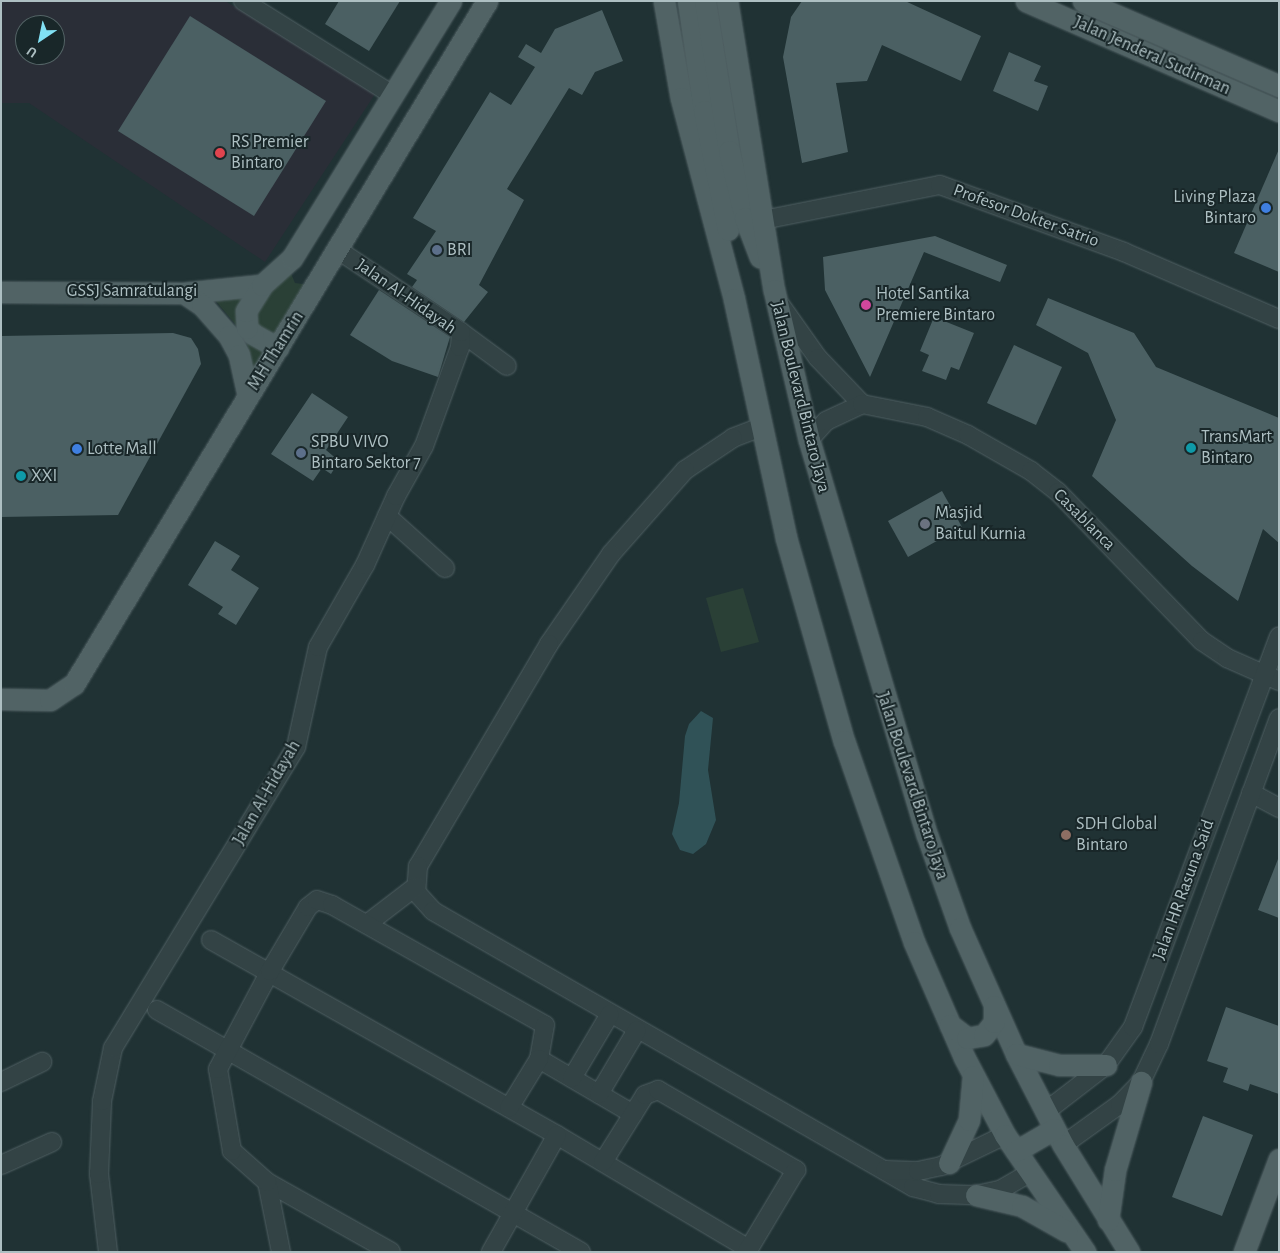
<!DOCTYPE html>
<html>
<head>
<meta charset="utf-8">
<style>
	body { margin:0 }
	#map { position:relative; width:1280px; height:1253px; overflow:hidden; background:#203234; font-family:"Alegreya Sans",sans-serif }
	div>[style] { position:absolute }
	.medical>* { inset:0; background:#2a2e37 }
	.green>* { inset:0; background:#2a4036 }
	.water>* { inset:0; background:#305257 }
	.building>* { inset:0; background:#4b6063 }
	.roads { filter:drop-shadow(0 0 1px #506063) drop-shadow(0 0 1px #506063) }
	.minor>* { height:18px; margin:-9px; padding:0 9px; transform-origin:9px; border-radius:9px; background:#334345 }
	.major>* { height:21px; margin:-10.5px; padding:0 10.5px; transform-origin:10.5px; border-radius:10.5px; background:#516365 }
	.dots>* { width:14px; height:14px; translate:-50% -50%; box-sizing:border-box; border:2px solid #192729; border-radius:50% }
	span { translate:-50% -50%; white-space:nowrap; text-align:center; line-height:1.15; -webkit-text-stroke:4px #192729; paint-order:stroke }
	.street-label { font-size:18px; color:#adbfc2 }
	.poi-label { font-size:18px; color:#adbfc2 }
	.left { translate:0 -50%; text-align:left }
	.right { translate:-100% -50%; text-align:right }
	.frame { position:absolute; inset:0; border:2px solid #adbfc2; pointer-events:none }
	.north { position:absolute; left:15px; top:15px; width:50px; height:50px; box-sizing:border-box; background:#192729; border:1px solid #546466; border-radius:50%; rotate:214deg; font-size:14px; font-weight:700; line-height:20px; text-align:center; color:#adbfc2 }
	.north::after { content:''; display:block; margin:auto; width:18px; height:22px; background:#81e0f3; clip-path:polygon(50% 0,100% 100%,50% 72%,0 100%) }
</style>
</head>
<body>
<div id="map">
	<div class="medical">
		<i style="clip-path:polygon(evenodd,1px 1px,225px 1px,377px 91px,265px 262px,29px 103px,1px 103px,1px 1px,25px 25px,55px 25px,55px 55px,25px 55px,25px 25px)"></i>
	</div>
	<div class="green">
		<i style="clip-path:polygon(290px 271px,295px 283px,310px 285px,255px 378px,245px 336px,211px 295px)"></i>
		<i style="clip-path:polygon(743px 588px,759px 642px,721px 652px,706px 598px)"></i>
	</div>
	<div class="water">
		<i style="clip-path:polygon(701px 711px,713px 718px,708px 770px,716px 820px,706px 844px,693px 854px,680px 850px,672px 834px,679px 803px,685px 736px,689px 724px)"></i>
	</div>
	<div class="building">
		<i style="clip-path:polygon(339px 1px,400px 1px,369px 51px,325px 24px)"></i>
		<i style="clip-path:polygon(802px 1px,905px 1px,981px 36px,961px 81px,882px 45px,867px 81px,836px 83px,848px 152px,802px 163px,783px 57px,791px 17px)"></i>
		<i style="clip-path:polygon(602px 10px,623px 61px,595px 72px,582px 95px,569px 88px,507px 189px,524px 200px,479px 285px,488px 292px,464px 322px,412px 287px,417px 280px,407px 274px,436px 231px,413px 218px,490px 92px,511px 105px,535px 67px,518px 57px,526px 44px,541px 53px,555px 29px)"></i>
		<i style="clip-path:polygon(190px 16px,326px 101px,254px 216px,118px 131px)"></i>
		<i style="clip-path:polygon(1009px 52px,1041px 66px,1034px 81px,1048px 86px,1038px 111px,993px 91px)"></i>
		<i style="clip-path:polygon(1279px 149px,1279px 272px,1234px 253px)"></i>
		<i style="clip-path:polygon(935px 236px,1007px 265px,1000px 282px,924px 252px,870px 377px,825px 290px,823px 257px)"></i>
		<i style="clip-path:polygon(379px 290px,450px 337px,438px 377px,392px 361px,350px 335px)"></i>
		<i style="clip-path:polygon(1048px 298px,1134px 333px,1156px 367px,1279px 418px,1279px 543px,1263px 529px,1238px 601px,1192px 566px,1092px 476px,1116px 420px,1088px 353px,1036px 325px)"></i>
		<i style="clip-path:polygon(934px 317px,974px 333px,959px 370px,951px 367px,946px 380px,922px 371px,929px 355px,920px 351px)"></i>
		<i style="clip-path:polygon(173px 333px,191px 338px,198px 349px,201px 364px,118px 515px,1px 517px,1px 336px)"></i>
		<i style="clip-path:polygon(1014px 345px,1062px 367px,1036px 425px,987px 403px)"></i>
		<i style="clip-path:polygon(312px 393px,348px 417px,326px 450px,339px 461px,331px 474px,322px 468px,313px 481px,271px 454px)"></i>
		<i style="clip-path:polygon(942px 491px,962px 527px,908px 557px,888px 521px)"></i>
		<i style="clip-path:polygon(215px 541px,240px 556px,231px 570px,259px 588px,236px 625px,218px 614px,223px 607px,188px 585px)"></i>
		<i style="clip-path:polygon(1278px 859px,1279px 859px,1279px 918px,1258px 910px)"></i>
		<i style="clip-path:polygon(1226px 1007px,1279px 1026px,1279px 1094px,1250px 1084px,1248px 1091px,1223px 1082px,1228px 1068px,1207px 1061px)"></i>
		<i style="clip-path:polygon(1203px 1116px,1253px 1135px,1222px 1216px,1172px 1197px)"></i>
	</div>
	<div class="roads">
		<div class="minor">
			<i style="left:243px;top:1px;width:177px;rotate:32.1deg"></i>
			<i style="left:763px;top:220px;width:180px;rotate:-11.2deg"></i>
			<i style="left:940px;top:185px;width:196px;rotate:20deg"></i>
			<i style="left:1124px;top:252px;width:169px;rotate:23.4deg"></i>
			<i style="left:779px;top:303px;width:67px;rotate:54.7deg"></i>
			<i style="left:818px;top:358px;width:64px;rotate:46.3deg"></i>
			<i style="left:461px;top:332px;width:57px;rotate:36.5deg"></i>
			<i style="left:761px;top:427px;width:30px;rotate:159deg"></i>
			<i style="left:733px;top:438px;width:58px;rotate:146.3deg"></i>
			<i style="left:685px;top:470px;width:112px;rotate:131.4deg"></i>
			<i style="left:611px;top:554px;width:109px;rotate:124.6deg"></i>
			<i style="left:549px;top:644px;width:258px;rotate:120.5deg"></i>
			<i style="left:418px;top:866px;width:26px;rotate:94deg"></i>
			<i style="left:416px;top:892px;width:25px;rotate:48deg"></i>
			<i style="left:433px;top:911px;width:554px;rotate:29.9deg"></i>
			<i style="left:913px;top:1187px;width:27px;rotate:15deg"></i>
			<i style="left:939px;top:1194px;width:37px;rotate:2deg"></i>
			<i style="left:976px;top:1195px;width:25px;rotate:-12deg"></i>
			<i style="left:1000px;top:1190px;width:34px;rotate:-30deg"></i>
			<i style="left:809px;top:440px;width:25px;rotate:-48deg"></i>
			<i style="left:826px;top:421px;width:40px;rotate:-25deg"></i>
			<i style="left:862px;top:404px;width:66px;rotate:11.3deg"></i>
			<i style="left:927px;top:417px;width:45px;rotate:23.7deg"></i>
			<i style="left:968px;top:435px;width:73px;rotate:29.7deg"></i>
			<i style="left:1031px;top:471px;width:34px;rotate:38deg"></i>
			<i style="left:1058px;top:492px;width:207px;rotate:46deg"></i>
			<i style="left:1202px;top:641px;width:30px;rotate:34deg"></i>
			<i style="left:1227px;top:658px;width:57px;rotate:23.9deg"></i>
			<i style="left:387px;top:516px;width:78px;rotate:41.9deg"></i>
			<i style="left:1251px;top:793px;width:32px;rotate:28deg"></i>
			<i style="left:367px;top:924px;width:61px;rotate:-37.6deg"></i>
			<i style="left:211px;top:940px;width:397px;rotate:29.4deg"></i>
			<i style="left:557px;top:1135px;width:223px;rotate:30.7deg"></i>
			<i style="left:157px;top:1010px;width:488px;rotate:29.7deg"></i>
			<i style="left:539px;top:1059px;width:109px;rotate:30.3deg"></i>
			<i style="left:572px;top:1078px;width:74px;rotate:-59.3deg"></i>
			<i style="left:1px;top:1082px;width:46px;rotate:-26deg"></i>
			<i style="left:599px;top:1094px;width:74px;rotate:-59.3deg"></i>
			<i style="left:1045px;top:1112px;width:77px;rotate:-37.6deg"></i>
			<i style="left:1106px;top:1065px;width:47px;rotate:-54.6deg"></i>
			<i style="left:1133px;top:1027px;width:417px;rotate:-69.5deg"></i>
			<i style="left:1063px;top:1145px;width:70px;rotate:-35.7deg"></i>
			<i style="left:1120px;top:1104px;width:30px;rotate:-46deg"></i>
			<i style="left:1141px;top:1082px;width:42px;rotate:-64.7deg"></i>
			<i style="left:1159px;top:1044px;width:347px;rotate:-69.8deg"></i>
			<i style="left:603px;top:1162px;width:79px;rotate:-57.9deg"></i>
			<i style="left:645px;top:1095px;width:14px;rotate:-21deg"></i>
			<i style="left:658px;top:1090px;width:160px;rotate:30.1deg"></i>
			<i style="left:796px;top:1170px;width:96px;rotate:120.9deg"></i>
			<i style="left:1px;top:1165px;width:56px;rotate:-24.3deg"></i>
			<i style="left:885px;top:1170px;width:33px;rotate:2deg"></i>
			<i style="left:918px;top:1171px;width:24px;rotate:-12deg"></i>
			<i style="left:941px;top:1166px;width:71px;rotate:-25.8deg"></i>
			<i style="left:267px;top:1182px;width:142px;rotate:29.4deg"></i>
			<i style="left:108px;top:1252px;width:79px;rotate:-96.6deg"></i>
			<i style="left:99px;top:1174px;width:73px;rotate:-87.6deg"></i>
			<i style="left:102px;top:1101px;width:54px;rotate:-78.3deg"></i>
			<i style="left:113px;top:1048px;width:352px;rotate:-58.7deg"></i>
			<i style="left:296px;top:747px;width:102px;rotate:-77.6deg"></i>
			<i style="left:318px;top:647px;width:95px;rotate:-60.2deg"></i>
			<i style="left:365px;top:565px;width:76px;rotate:-65.8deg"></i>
			<i style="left:396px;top:496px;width:57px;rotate:-60.8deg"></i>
			<i style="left:424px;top:446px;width:105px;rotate:-70deg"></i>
			<i style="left:460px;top:347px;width:15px;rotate:-86deg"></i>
			<i style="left:461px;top:332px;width:148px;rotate:-146.3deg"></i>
			<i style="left:281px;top:1252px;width:71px;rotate:-101.3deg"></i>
			<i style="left:267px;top:1182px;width:47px;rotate:-138.5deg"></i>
			<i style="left:232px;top:1151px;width:83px;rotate:-99.7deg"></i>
			<i style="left:218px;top:1069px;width:111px;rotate:-62deg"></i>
			<i style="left:270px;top:971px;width:74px;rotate:-59.3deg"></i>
			<i style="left:308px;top:907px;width:11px;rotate:-38deg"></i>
			<i style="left:317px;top:900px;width:16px;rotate:18deg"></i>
			<i style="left:332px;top:905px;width:244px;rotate:29.4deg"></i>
			<i style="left:545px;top:1025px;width:35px;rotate:100deg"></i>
			<i style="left:539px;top:1059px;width:57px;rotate:121.5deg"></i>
			<i style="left:491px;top:1252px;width:134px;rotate:-60.6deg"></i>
		</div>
		<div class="major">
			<i style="left:664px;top:1px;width:98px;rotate:80.1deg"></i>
			<i style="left:681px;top:98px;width:208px;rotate:75.2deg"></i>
			<i style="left:734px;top:299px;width:245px;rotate:77.7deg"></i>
			<i style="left:786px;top:538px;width:211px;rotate:74.1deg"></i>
			<i style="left:844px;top:741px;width:213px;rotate:70.8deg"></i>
			<i style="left:914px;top:942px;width:125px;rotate:66.5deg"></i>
			<i style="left:964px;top:1057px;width:88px;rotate:62.3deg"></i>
			<i style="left:1005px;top:1135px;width:142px;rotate:55.6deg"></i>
			<i style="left:688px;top:1px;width:111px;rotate:81.7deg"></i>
			<i style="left:704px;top:111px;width:121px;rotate:78.6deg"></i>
			<i style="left:705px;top:1px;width:152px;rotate:80.9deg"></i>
			<i style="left:729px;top:151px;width:69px;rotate:76.6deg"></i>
			<i style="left:745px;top:218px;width:42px;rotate:69deg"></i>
			<i style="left:727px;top:1px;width:293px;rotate:80.8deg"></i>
			<i style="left:774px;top:290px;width:154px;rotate:76.9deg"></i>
			<i style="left:809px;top:440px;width:412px;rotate:73.4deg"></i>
			<i style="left:927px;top:835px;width:99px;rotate:70.5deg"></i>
			<i style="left:960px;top:928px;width:138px;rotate:66deg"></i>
			<i style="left:1016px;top:1054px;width:102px;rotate:62.7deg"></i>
			<i style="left:1063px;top:1145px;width:126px;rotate:58.3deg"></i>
			<i style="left:1026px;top:1px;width:276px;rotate:23.5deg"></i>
			<i style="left:1083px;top:1px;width:214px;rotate:23.4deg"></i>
			<i style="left:1px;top:292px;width:183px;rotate:0.3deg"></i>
			<i style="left:184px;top:293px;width:78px;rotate:-5.9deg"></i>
			<i style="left:184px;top:293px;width:22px;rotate:34deg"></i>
			<i style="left:202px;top:305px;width:41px;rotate:48.9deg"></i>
			<i style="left:229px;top:336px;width:21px;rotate:62deg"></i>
			<i style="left:239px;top:355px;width:42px;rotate:77.6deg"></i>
			<i style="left:278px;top:348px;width:29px;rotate:-151deg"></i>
			<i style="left:253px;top:334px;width:8px;rotate:-135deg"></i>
			<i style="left:247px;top:328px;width:17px;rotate:-93deg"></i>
			<i style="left:246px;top:311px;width:31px;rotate:-58deg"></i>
			<i style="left:262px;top:285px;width:40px;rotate:-42deg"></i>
			<i style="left:292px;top:258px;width:302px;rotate:-58.3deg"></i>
			<i style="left:1px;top:699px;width:49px;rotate:1.2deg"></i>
			<i style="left:50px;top:700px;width:29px;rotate:-34deg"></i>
			<i style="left:74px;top:684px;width:798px;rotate:-58.84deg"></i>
			<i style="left:950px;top:1025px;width:21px;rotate:37deg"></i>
			<i style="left:967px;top:1038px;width:17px;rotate:-10deg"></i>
			<i style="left:984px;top:1035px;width:16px;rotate:-52deg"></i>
			<i style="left:994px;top:1022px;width:16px;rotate:-90deg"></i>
			<i style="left:1016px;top:1054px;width:44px;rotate:14.3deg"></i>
			<i style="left:1059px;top:1065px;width:47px"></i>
			<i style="left:1016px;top:1151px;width:44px;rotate:-30.1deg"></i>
			<i style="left:949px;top:1163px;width:47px;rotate:-65.1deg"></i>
			<i style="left:969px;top:1120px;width:44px;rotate:-84.8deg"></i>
			<i style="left:976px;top:1195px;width:47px;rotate:13.4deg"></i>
			<i style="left:1022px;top:1206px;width:51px;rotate:29.6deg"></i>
			<i style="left:1108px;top:1220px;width:50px;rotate:-82deg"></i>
			<i style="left:1115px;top:1170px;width:92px;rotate:-73.5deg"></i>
			<i style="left:1244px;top:1252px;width:99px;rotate:-69.4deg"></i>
		</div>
	</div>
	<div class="dots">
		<i style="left:220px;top:153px;background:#e0444e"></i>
		<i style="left:1266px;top:208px;background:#3f7fe0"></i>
		<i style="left:437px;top:250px;background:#5c6f8a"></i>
		<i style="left:866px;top:305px;background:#d1479c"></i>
		<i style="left:1191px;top:448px;background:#0f9aa8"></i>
		<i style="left:77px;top:449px;background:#3f7fe0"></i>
		<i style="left:301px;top:453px;background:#5c6f8a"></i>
		<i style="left:21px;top:476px;background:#0f9aa8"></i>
		<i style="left:925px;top:524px;background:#6b7280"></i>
		<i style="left:1066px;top:835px;background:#8d6e63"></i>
	</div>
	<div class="street-label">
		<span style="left:1152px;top:56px;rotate:24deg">Jalan Jenderal Sudirman</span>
		<span style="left:1026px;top:216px;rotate:20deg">Profesor Dokter Satrio</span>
		<span style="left:132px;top:291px">GSSJ Samratulangi</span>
		<span style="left:406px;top:297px;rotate:35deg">Jalan Al-Hidayah</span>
		<span style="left:276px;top:351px;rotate:-58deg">MH Thamrin</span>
		<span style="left:800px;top:397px;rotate:76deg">Jalan Boulevard Bintaro Jaya</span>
		<span style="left:1084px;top:520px;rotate:45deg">Casablanca</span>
		<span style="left:912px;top:786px;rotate:72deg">Jalan Boulevard Bintaro Jaya</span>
		<span style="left:267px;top:793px;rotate:-60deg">Jalan Al-Hidayah</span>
		<span style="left:1184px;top:890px;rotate:-70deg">Jalan HR Rasuna Said</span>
	</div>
	<div class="poi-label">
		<span class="left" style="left:231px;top:153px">RS Premier<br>Bintaro</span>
		<span class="right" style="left:1256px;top:208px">Living Plaza<br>Bintaro</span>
		<span class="left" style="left:447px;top:250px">BRI</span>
		<span class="left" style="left:876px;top:305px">Hotel Santika<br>Premiere Bintaro</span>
		<span class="left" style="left:1201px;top:448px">TransMart<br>Bintaro</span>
		<span class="left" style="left:311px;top:453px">SPBU VIVO<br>Bintaro Sektor 7</span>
		<span class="left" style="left:87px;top:449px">Lotte Mall</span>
		<span class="left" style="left:31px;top:476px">XXI</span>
		<span class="left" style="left:935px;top:524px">Masjid<br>Baitul Kurnia</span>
		<span class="left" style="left:1076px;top:835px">SDH Global<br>Bintaro</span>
	</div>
	<div class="frame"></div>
	<div class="north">U</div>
</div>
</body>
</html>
